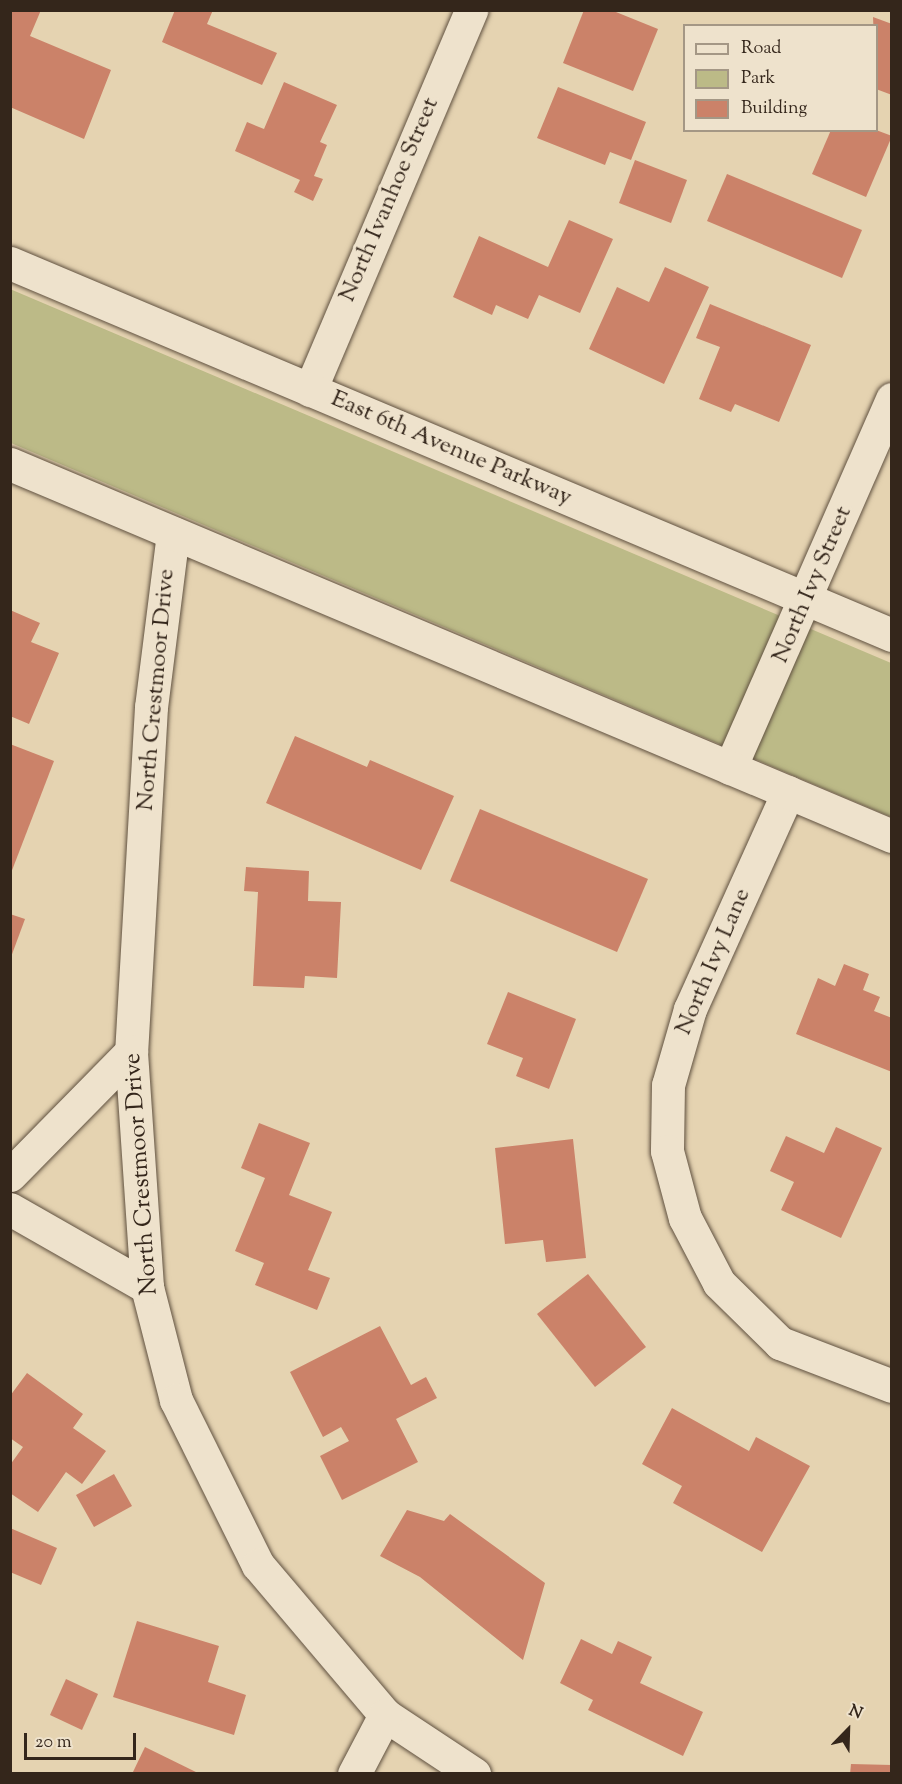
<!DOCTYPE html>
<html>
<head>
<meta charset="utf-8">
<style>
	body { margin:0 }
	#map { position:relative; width:902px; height:1784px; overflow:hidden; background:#e5d3b1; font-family:"Sorts Mill Goudy",serif }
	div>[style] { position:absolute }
	.green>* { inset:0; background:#bcba87 }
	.building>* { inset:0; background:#cb8269 }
	.roads { filter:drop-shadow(0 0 2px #605140) drop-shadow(0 0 2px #605140) }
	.minor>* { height:33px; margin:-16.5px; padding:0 16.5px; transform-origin:16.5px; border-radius:16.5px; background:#eee2cc }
	.secondary>* { height:33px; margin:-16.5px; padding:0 16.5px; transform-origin:16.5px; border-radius:16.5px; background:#eee2cc }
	span { translate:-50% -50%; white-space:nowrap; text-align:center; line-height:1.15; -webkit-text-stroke:6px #eee2cc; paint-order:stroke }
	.street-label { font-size:24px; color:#34261b }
	.frame { position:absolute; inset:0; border:12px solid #34261b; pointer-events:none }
	.legend { position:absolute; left:683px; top:24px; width:195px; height:108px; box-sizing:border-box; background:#eee2cc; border:2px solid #a49785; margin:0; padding:8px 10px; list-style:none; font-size:18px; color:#34261b }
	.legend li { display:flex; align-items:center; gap:12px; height:30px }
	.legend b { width:30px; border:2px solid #a49785 }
	.north { position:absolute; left:818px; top:1700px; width:60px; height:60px; -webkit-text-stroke:4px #eee2cc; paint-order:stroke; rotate:23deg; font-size:16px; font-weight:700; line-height:24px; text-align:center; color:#34261b }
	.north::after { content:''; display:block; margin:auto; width:21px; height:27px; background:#34261b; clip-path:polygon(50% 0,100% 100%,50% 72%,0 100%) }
	.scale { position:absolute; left:24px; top:1733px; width:112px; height:27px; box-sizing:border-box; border:3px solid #34261b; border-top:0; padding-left:8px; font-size:18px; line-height:21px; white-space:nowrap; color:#34261b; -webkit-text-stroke:4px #eee2cc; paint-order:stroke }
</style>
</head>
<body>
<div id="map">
	<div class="green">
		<i style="clip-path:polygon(10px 289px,891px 663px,891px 817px,11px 443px)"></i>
	</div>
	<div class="building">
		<i style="clip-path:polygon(10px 10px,41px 10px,30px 36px,111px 70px,84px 139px,10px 107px)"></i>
		<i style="clip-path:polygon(175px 10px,213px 10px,207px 24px,277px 53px,262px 85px,162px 42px)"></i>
		<i style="clip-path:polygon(584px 10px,611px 10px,658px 29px,633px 91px,563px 63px)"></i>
		<i style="clip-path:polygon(873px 17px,892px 24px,892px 95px,876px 89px)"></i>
		<i style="clip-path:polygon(284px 82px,337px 105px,320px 142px,327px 145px,314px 176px,323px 179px,313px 201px,294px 192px,300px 180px,235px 151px,247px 122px,264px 129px)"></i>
		<i style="clip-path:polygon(558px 87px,646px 122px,631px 160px,610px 152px,605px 165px,537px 138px)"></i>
		<i style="clip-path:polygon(831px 130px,876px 130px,892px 136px,866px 197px,812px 174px)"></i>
		<i style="clip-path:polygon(635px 160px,687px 180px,671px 223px,619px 203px)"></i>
		<i style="clip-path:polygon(727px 174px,862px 230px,842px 278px,707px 221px)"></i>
		<i style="clip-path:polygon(569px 220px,613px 239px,580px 313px,539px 295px,528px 319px,496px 305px,492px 315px,453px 297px,479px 236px,548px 267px)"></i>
		<i style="clip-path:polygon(665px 267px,709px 287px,664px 384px,589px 349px,617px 287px,649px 302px)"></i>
		<i style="clip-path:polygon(710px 304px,811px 345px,779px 422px,735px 404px,731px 412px,699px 399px,720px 347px,696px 338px)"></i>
		<i style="clip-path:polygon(10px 610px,40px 623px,31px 642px,59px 653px,29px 724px,10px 716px)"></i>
		<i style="clip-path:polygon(295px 736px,367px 767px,370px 760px,454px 796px,421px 870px,266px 803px)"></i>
		<i style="clip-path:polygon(10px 744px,54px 761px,11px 873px,10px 873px)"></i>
		<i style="clip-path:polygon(480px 809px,648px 879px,617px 952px,450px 881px)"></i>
		<i style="clip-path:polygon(246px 867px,309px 871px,308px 901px,341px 902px,337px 978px,305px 976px,304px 988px,253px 986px,258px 892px,244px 891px)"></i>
		<i style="clip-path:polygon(10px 914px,25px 919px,11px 957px,10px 957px)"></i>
		<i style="clip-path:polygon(844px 964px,869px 974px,863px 990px,880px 997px,874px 1011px,892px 1018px,892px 1072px,796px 1034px,818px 978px,835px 986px)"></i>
		<i style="clip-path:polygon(508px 992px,576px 1019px,549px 1089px,516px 1076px,523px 1058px,487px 1044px)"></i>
		<i style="clip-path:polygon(259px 1123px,310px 1143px,289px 1195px,332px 1212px,308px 1270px,330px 1278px,317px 1310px,255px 1285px,264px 1263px,235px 1251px,265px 1178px,241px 1168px)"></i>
		<i style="clip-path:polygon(836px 1127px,882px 1148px,841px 1238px,781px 1210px,794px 1182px,770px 1171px,786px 1136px,824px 1153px)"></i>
		<i style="clip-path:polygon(573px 1139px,586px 1258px,546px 1262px,543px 1240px,505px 1244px,495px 1148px)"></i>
		<i style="clip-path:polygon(588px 1274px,646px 1347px,595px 1387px,537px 1314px)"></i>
		<i style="clip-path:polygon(380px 1326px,411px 1385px,426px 1377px,437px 1398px,396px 1419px,418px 1462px,342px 1500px,320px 1456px,349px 1441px,341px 1427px,323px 1437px,290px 1372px)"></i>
		<i style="clip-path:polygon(27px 1373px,83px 1414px,73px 1428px,106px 1451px,82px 1484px,66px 1472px,38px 1512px,10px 1493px,10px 1465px,23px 1447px,10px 1438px,10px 1396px)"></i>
		<i style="clip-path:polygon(672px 1408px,749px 1451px,756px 1437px,810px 1466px,762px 1552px,673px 1503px,682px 1486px,642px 1464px)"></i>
		<i style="clip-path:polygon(114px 1474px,132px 1506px,94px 1527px,76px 1495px)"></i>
		<i style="clip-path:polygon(407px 1510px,444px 1521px,450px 1514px,545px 1583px,523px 1660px,420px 1577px,380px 1556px)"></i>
		<i style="clip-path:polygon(10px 1528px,57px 1548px,41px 1585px,10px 1572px)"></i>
		<i style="clip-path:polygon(137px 1621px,219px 1646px,208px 1682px,246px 1695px,234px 1735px,113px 1697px)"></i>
		<i style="clip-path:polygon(581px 1639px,612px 1654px,618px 1641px,652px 1657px,640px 1683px,703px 1712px,683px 1756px,588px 1710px,593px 1700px,560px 1683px)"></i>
		<i style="clip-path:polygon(66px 1679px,98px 1694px,82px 1730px,50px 1715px)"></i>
		<i style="clip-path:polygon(145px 1747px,200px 1774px,132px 1774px)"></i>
		<i style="clip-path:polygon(851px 1764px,892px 1765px,892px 1774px,850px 1774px)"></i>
	</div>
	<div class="roads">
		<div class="minor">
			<i style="left:310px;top:390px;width:413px;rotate:-67deg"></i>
			<i style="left:173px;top:533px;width:175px;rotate:97.2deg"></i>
			<i style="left:151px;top:707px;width:346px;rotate:93.3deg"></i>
			<i style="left:131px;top:1052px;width:236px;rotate:86.1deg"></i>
			<i style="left:147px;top:1287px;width:117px;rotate:75.6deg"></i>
			<i style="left:176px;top:1400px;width:184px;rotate:63.6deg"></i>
			<i style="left:258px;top:1565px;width:197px;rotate:49.7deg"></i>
			<i style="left:385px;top:1715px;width:107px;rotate:33.5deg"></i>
			<i style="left:730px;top:768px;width:403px;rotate:-66.3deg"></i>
			<i style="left:788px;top:792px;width:238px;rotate:114.3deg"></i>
			<i style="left:690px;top:1009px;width:79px;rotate:106.1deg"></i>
			<i style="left:668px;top:1085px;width:66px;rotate:90.9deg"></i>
			<i style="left:667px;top:1151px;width:69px;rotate:75deg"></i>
			<i style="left:685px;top:1218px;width:73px;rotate:62.4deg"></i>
			<i style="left:719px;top:1283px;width:86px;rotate:44.5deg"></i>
			<i style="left:780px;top:1343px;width:120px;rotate:21deg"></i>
			<i style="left:10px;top:1175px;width:173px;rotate:-45.5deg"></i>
			<i style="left:10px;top:1209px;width:158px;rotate:29.7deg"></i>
			<i style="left:354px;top:1774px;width:67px;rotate:-62.3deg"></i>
		</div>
		<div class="secondary">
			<i style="left:10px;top:263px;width:957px;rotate:22.87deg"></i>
			<i style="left:10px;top:464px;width:957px;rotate:22.87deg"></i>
		</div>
	</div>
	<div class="street-label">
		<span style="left:390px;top:200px;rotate:-67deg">North Ivanhoe Street</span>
		<span style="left:451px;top:449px;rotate:23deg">East 6th Avenue Parkway</span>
		<span style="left:813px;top:585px;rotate:-67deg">North Ivy Street</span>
		<span style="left:157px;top:690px;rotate:-85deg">North Crestmoor Drive</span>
		<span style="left:714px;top:962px;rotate:-67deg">North Ivy Lane</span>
		<span style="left:142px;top:1174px;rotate:-94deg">North Crestmoor Drive</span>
	</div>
	<div class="frame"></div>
	<ul class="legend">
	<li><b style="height:8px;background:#eee2cc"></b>Road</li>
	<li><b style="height:16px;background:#bcba87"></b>Park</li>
	<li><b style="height:16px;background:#cb8269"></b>Building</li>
	</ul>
	<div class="north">N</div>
	<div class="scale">20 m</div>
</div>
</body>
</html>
